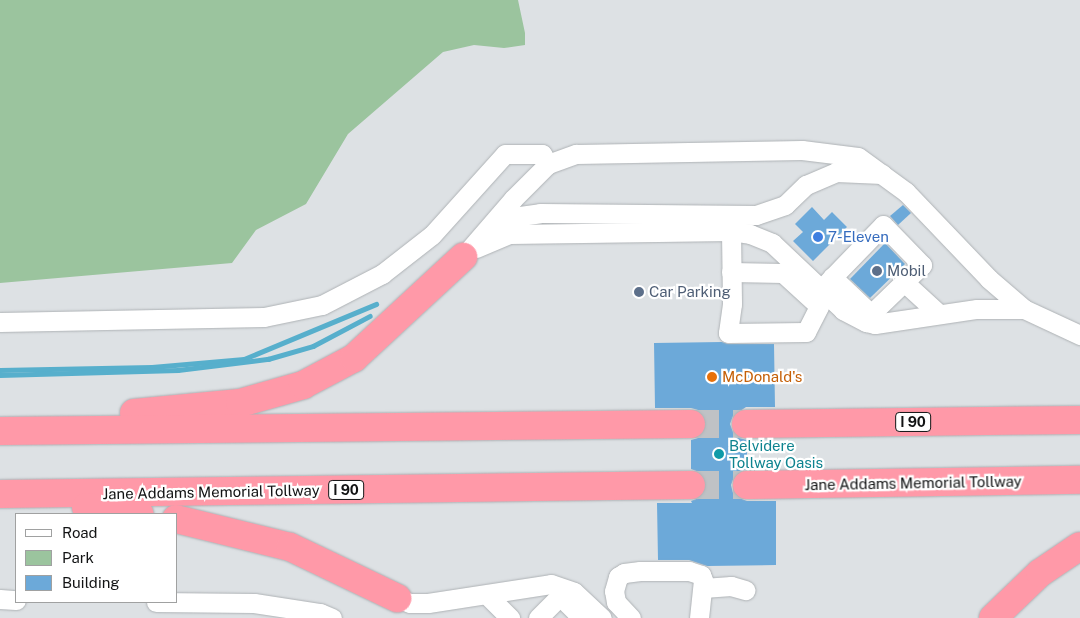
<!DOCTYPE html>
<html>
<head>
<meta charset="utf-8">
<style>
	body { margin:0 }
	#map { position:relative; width:1080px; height:618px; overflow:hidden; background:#dde1e4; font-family:"Public Sans",sans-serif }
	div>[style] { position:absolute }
	.green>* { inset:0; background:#9bc49e }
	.stream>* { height:4.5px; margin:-2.25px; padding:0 2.25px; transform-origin:2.25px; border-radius:2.25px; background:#57afcc }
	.building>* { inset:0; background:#6ca9d9 }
	.highway-tunnel>* { height:28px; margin-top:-14px; transform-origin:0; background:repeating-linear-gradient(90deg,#bfc2c5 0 28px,transparent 0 42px) }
	.roads { filter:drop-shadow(0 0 1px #aeb2b5) drop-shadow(0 0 1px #aeb2b5) }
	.minor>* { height:19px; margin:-9.5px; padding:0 9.5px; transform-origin:9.5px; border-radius:9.5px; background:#fff }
	.highway>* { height:28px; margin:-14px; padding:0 14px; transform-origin:14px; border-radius:14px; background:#ff99a8 }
	.dots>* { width:14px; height:14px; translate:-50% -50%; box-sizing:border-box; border:2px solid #fff; border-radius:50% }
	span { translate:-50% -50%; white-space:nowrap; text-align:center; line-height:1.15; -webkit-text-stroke:4.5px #fff; paint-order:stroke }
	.shield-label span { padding:1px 4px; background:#fff; border:1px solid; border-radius:4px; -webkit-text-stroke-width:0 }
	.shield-label { font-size:14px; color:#121314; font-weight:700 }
	.shop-label { font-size:15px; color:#366cbe }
	.left { translate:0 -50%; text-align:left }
	.service-label { font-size:15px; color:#4e5e75 }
	.food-label { font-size:15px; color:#c56008 }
	.culture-label { font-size:15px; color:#0d838f }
	.street-label { font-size:15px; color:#121314 }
	.legend { position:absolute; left:15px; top:513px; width:162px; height:90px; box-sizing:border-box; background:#fff; border:1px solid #a0a1a1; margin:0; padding:6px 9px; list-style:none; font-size:15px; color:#121314 }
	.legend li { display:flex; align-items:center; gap:10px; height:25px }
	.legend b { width:25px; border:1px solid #a0a1a1 }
</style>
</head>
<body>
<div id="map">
	<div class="green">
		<i style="clip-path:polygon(0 0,518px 0,525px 33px,525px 45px,504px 48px,474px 45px,443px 52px,348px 134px,306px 204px,256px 230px,232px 263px,0 283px)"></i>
	</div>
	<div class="stream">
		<i style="left:0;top:370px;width:152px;rotate:-1.1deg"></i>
		<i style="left:152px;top:367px;width:92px;rotate:-5deg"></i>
		<i style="left:244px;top:359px;width:143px;rotate:-22.6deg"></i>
		<i style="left:0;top:375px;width:178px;rotate:-1.6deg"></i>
		<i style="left:178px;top:370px;width:91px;rotate:-7deg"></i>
		<i style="left:268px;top:359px;width:47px;rotate:-16.1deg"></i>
		<i style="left:313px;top:346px;width:64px;rotate:-27.8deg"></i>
	</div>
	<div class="building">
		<i style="clip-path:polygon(903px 205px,911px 213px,898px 225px,890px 216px)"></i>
		<i style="clip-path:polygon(812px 207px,824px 220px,832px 212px,847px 227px,813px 261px,793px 241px,803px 232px,795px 224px)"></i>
		<i style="clip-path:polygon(885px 243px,905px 264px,870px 298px,850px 279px)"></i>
		<i style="clip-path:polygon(722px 342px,728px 344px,774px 344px,775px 407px,746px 407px,733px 416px,730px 424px,733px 432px,739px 438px,747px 440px,747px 469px,739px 471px,734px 477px,731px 485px,733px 493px,739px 498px,747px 501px,776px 501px,776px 565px,707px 566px,689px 560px,658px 560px,657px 503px,692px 503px,691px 501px,699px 498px,705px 492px,707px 485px,705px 477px,699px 472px,691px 469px,691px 440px,698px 438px,704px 432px,707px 423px,704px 416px,698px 410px,691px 408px,655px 408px,654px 343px)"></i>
	</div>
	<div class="highway-tunnel">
		<i style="left:691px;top:424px;width:55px"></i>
		<i style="left:691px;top:485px;width:56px"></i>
	</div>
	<div class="roads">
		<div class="minor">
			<i style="left:492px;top:226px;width:23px;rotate:-23deg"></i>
			<i style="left:513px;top:217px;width:27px;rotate:-8deg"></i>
			<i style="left:540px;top:213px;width:216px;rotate:0.5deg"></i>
			<i style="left:756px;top:215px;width:31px;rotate:-19deg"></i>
			<i style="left:785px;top:205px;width:29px;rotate:-44deg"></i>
			<i style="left:806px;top:185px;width:33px;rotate:-23deg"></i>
			<i style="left:836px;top:172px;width:46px;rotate:2.5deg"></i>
			<i style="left:731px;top:231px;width:73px;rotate:89.2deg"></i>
			<i style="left:732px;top:304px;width:29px;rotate:98deg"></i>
			<i style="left:728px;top:333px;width:78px;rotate:-0.7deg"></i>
			<i style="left:806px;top:332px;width:29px;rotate:-63deg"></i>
			<i style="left:819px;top:306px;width:49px;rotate:-137.5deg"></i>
			<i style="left:783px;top:273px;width:52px;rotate:-178.9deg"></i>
			<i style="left:476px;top:248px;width:36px;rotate:-23deg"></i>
			<i style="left:509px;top:234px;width:222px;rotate:-0.8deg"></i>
			<i style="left:731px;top:231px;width:19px;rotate:9deg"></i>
			<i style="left:750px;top:234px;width:24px;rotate:22deg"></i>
			<i style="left:772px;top:243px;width:98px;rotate:43.3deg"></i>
			<i style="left:843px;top:310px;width:26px;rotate:28deg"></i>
			<i style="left:866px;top:322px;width:9px;rotate:13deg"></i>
			<i style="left:875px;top:324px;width:103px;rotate:-8.4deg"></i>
			<i style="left:977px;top:309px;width:47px"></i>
			<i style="left:1024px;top:309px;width:62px;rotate:24.9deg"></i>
			<i style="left:463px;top:257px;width:77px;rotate:-49.2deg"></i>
			<i style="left:513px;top:199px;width:49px;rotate:-45deg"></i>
			<i style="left:548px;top:164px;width:30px;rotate:-20deg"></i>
			<i style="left:576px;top:154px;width:226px;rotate:-1deg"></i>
			<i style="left:802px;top:150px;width:56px;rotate:7.1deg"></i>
			<i style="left:858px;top:157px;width:59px;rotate:36.1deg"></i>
			<i style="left:906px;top:192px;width:120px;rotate:46.3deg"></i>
			<i style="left:989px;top:279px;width:46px;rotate:40.6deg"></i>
			<i style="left:832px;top:277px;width:54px;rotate:43.5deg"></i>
			<i style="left:871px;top:314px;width:46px;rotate:-44.1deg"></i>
			<i style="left:904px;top:282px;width:47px;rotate:42.4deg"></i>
			<i style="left:821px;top:289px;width:89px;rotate:-45.9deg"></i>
			<i style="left:883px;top:225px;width:56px;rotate:45.7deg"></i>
			<i style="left:922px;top:265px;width:25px;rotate:137deg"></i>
			<i style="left:0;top:322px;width:264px;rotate:-1.1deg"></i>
			<i style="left:264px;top:317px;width:59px;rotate:-11.7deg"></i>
			<i style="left:322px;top:305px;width:68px;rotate:-27.3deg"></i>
			<i style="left:382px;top:274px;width:63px;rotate:-38deg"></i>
			<i style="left:432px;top:235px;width:109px;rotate:-48deg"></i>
			<i style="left:505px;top:154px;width:37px"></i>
			<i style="left:542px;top:154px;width:12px;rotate:59deg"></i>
			<i style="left:703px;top:588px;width:28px;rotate:-4deg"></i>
			<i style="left:731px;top:586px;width:15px;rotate:16deg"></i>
			<i style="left:487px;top:595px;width:33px;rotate:45deg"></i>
			<i style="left:397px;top:598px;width:14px;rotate:21deg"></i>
			<i style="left:410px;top:603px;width:18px"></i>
			<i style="left:428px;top:603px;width:124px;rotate:-8.8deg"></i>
			<i style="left:551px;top:584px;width:24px;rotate:19deg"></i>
			<i style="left:574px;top:592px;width:38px;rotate:43deg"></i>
			<i style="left:0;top:599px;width:16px;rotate:4deg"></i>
			<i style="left:156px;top:602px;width:98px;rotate:0.6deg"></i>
			<i style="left:254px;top:603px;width:67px;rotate:8.6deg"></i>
			<i style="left:320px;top:613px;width:13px;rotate:23deg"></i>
			<i style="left:538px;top:618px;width:31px;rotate:-45deg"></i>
			<i style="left:560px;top:596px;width:31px;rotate:45deg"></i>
			<i style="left:631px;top:618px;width:22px;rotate:-133deg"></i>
			<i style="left:616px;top:602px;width:11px;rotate:-100deg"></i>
			<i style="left:614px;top:591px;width:15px;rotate:-74deg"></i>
			<i style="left:618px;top:577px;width:7px;rotate:-34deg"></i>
			<i style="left:624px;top:573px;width:16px;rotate:-7deg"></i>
			<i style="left:640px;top:571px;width:49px"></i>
			<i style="left:689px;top:571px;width:13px;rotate:18deg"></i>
			<i style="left:701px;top:575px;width:5px;rotate:68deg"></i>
			<i style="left:703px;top:580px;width:38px;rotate:96deg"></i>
		</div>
		<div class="highway">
			<i style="left:134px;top:413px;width:106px;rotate:-5.4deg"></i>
			<i style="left:240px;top:403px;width:66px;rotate:-15.9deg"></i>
			<i style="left:303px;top:385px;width:58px;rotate:-27.9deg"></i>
			<i style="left:354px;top:358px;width:149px;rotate:-42.8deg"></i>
			<i style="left:746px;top:424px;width:334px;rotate:-0.7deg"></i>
			<i style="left:0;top:431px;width:691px;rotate:-0.58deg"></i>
			<i style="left:747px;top:485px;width:333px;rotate:-0.9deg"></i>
			<i style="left:0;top:494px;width:691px;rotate:-0.75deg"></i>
			<i style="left:86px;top:507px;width:54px;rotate:7.4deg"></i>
			<i style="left:176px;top:519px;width:117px;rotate:13.8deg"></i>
			<i style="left:290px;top:547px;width:119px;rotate:25.5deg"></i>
			<i style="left:993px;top:618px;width:65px;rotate:-43.8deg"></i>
			<i style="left:1040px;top:573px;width:48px;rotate:-34deg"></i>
		</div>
	</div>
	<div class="dots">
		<i style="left:818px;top:237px;background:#3f7fe0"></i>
		<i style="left:877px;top:271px;background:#5c6f8a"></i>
		<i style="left:639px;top:292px;background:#5c6f8a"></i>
		<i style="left:712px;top:377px;background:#e8710a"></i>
		<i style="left:719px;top:454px;background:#0f9aa8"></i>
	</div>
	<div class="shield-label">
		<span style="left:913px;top:422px">I 90</span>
		<span style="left:346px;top:490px">I 90</span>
	</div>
	<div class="shop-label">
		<span class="left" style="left:828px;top:237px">7-Eleven</span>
	</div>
	<div class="service-label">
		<span class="left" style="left:887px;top:271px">Mobil</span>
		<span class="left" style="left:649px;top:292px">Car Parking</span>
	</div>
	<div class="food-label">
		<span class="left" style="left:722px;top:377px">McDonald's</span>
	</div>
	<div class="culture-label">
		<span class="left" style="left:729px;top:454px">Belvidere<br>Tollway Oasis</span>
	</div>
	<div class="street-label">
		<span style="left:913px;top:483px;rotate:-1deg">Jane Addams Memorial Tollway</span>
		<span style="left:211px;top:492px;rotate:-1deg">Jane Addams Memorial Tollway</span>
	</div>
	<ul class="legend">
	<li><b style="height:6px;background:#fff"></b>Road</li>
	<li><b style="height:14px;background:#9bc49e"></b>Park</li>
	<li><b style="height:14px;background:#6ca9d9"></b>Building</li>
	</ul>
</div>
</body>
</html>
